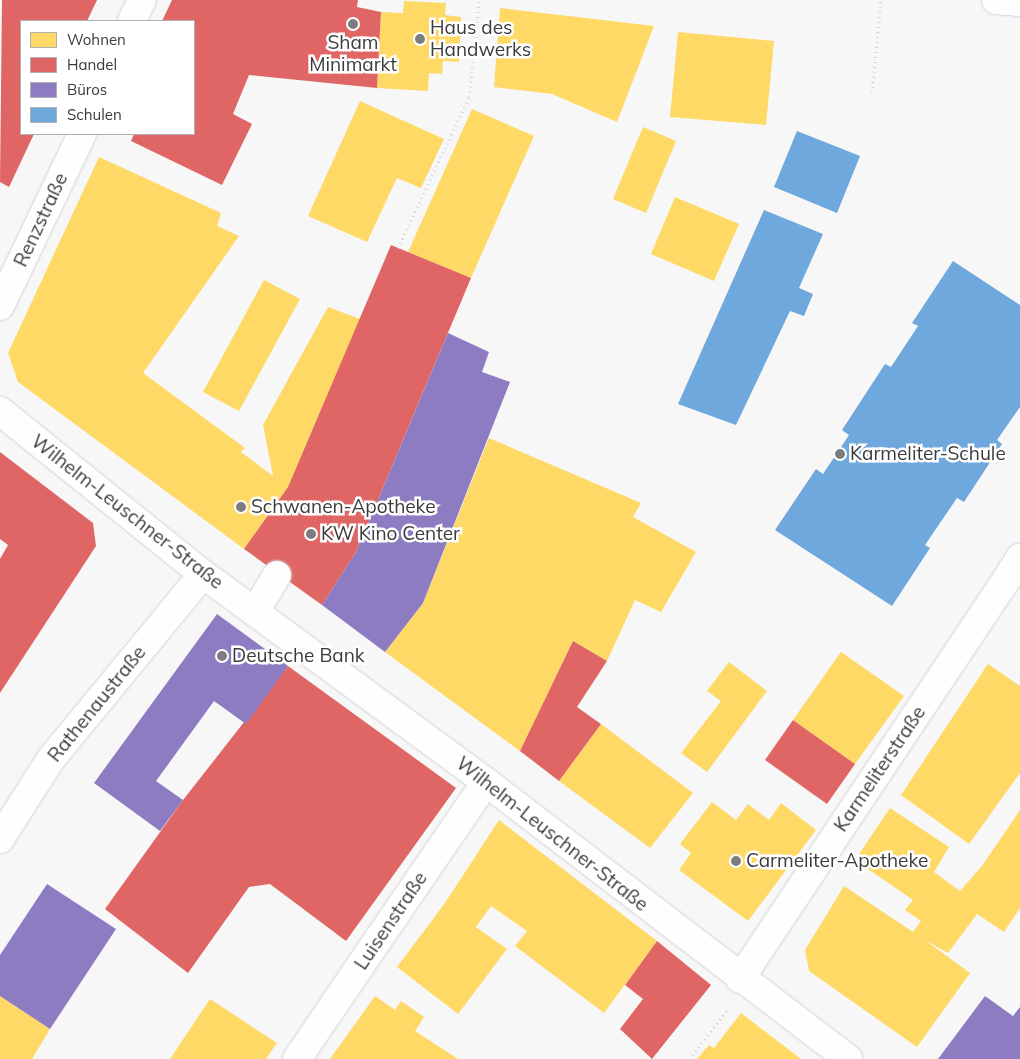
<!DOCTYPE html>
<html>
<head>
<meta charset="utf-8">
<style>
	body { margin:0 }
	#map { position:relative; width:1020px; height:1059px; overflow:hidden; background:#f7f7f8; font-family:Mulish,sans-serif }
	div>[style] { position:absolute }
	.homes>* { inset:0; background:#ffd966 }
	.shops>* { inset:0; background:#e06666 }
	.offices>* { inset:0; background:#8e7cc3 }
	.schools>* { inset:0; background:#6fa8dc }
	.path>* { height:3px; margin-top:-1.5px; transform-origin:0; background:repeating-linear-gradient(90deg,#d6d6d7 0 1px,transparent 0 5px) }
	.roads { filter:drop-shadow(0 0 1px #d3d3d4) drop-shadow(0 0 1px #d3d3d4) }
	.pedestrian>* { height:28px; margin:-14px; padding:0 14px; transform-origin:14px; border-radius:14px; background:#fefefe }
	.minor>* { height:28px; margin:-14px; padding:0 14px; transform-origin:14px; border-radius:14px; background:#fefefe }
	.tertiary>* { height:28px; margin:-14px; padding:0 14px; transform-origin:14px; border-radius:14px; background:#fefefe }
	.dots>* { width:14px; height:14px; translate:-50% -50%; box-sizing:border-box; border:2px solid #fff; border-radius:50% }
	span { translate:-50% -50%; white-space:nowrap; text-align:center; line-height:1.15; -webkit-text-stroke:5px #fff; paint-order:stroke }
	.poi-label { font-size:19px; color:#3b3a3c }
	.left { translate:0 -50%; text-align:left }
	.street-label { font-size:19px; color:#3b3a3c }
	.legend { position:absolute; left:20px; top:20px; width:175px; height:115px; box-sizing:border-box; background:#fff; border:1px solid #b1b0b1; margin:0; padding:6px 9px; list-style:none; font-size:15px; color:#3b3a3c }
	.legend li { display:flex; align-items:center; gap:10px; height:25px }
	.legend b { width:25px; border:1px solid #b1b0b1 }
</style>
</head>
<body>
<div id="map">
	<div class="homes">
		<i style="clip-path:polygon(404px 1px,446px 3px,445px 15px,461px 17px,459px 62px,443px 61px,442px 74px,429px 73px,428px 91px,377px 88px,381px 12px,403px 13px)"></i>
		<i style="clip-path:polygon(500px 8px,654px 26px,617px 122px,552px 94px,494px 87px)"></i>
		<i style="clip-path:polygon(678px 32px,774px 41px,766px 125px,670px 117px)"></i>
		<i style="clip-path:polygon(360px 101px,444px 139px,421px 188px,397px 178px,367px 242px,308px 216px)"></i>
		<i style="clip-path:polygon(472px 109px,534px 136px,471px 278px,408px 252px)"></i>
		<i style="clip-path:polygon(643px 127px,676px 141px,646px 213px,613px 199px)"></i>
		<i style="clip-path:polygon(99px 157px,221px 213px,217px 226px,239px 236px,143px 373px,245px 448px,241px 452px,273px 476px,263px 425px,328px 307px,360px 319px,288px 487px,244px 549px,18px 382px,8px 353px)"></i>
		<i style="clip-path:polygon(675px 197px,739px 224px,714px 281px,651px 254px)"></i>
		<i style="clip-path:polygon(264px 280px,300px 299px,239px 411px,203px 392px)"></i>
		<i style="clip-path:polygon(489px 438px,641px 503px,633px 517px,696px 552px,661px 612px,635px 600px,607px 661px,573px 641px,520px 751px,385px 652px,423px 603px)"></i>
		<i style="clip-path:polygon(841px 652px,904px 696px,855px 764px,793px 720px)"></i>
		<i style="clip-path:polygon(729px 662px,767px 691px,707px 772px,681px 753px,721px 701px,707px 691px)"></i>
		<i style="clip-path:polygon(988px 664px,1020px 686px,1020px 773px,969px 844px,901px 795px)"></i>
		<i style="clip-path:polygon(601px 724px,693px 793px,650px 848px,559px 781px)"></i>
		<i style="clip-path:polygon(712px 802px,736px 820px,748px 804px,769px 820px,781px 803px,816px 830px,748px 921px,679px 870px,691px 853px,680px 844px)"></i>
		<i style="clip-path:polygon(890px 808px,949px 847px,934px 872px,960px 891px,982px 866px,1020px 810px,1020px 908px,1004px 932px,977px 914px,948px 953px,925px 940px,970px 973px,917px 1047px,809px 971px,805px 950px,844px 886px,913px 932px,921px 921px,905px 910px,913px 900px,855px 860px)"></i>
		<i style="clip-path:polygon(499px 820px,657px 941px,604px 1013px,515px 946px,527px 931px,491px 906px,476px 927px,507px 949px,458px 1014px,397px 967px,445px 903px)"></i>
		<i style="clip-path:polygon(0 996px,50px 1029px,32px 1059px,0 1059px)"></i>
		<i style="clip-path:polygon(375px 996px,395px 1010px,401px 1001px,424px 1017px,415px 1031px,458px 1059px,330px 1059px)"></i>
		<i style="clip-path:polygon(210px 999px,277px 1043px,266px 1059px,170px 1059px)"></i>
		<i style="clip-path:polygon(741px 1013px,801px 1059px,697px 1059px,709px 1045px,714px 1048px)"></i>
	</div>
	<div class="shops">
		<i style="clip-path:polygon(2px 0,97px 0,87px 21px,21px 21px,21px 134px,34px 134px,9px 187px,0 182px)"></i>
		<i style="clip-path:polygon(172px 0,358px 0,357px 7px,381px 12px,377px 88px,249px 75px,233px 114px,252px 124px,222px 185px,131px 141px,134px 134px,194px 134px,194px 21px,162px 21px)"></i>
		<i style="clip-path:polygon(391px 245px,471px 278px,356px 552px,322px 605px,244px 549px,288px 487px)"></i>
		<i style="clip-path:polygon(0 452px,93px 523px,96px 546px,0 693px,0 559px,8px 545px,0 539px)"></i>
		<i style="clip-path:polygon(573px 641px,607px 661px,577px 707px,601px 724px,559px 781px,520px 751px)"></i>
		<i style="clip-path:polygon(288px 666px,456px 788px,346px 941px,270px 884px,249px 887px,188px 973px,105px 909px,183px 800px)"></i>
		<i style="clip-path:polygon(793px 720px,855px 764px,827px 804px,765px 760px)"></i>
		<i style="clip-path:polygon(657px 941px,711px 985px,652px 1059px,620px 1029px,643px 999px,625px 985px)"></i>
	</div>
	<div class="offices">
		<i style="clip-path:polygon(448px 333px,489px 352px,482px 372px,510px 382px,423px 603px,385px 652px,322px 605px,356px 552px)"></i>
		<i style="clip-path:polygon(217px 614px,288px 666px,246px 724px,214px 701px,156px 781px,183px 800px,160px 831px,94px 783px)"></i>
		<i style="clip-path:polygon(47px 884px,116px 929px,50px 1029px,0 996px,0 955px)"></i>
		<i style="clip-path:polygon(985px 996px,1013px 1016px,1020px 1007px,1020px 1059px,938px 1059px)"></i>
	</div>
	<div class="schools">
		<i style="clip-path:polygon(797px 131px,860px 156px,837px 213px,774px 187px)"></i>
		<i style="clip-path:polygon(764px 210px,823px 234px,799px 288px,813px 294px,804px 316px,790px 311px,736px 425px,678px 404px)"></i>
		<i style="clip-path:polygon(953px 261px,1020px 305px,1020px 407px,997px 440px,1002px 444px,964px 502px,957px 498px,925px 545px,930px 548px,892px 606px,775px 530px,816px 469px,823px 474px,849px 435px,842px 430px,885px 364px,891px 367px,918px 326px,912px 323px)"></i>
	</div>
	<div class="path">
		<i style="left:872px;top:92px;width:92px;rotate:-84.4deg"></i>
		<i style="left:398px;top:248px;width:167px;rotate:-64.8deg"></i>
		<i style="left:469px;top:97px;width:98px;rotate:-84.1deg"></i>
		<i style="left:689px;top:1059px;width:62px;rotate:-52.2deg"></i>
	</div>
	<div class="roads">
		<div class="pedestrian">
			<i style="left:0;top:306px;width:191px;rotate:-64.5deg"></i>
			<i style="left:0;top:411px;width:260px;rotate:38.8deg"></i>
			<i style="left:203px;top:574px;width:351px;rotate:36.3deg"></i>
			<i style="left:486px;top:782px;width:456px;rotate:37.4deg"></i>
			<i style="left:255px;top:612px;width:43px;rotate:-59.3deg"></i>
			<i style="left:51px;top:759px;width:239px;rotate:-50.6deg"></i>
			<i style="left:369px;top:953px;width:207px;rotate:-55.6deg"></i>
			<i style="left:740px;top:979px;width:489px;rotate:-56.3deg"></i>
		</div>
		<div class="minor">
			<i style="left:132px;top:21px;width:23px;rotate:-65deg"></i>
			<i style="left:1011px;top:572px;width:17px;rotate:-57deg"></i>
			<i style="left:0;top:839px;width:95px;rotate:-57.5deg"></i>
			<i style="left:297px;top:1059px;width:128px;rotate:-55.8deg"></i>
		</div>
		<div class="tertiary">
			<i style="left:996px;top:0;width:24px;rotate:5deg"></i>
		</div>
	</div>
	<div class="dots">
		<i style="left:353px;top:24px;background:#7d7c7e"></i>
		<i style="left:420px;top:39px;background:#7d7c7e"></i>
		<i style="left:840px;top:454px;background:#7d7c7e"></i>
		<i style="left:241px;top:507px;background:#7d7c7e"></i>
		<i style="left:311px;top:534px;background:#7d7c7e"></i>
		<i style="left:222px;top:656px;background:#7d7c7e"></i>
		<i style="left:736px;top:861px;background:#7d7c7e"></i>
	</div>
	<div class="poi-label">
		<span class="left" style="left:430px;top:39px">Haus des<br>Handwerks</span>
		<span style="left:353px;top:54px">Sham<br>Minimarkt</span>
		<span class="left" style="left:850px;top:454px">Karmeliter-Schule</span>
		<span class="left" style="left:251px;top:507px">Schwanen-Apotheke</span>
		<span class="left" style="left:321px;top:534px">KW Kino Center</span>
		<span class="left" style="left:232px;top:656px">Deutsche Bank</span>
		<span class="left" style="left:746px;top:861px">Carmeliter-Apotheke</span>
	</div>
	<div class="street-label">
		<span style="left:41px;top:220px;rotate:-65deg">Renzstraße</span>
		<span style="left:127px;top:512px;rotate:38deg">Wilhelm-Leuschner-Straße</span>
		<span style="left:97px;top:704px;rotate:-51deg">Rathenaustraße</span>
		<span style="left:880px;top:769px;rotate:-56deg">Karmeliterstraße</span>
		<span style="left:552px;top:834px;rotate:38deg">Wilhelm-Leuschner-Straße</span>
		<span style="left:391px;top:921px;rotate:-56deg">Luisenstraße</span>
	</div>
	<ul class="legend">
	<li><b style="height:14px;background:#ffd966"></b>Wohnen</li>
	<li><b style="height:14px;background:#e06666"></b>Handel</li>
	<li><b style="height:14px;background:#8e7cc3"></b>Büros</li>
	<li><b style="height:14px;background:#6fa8dc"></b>Schulen</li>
	</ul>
</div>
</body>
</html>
